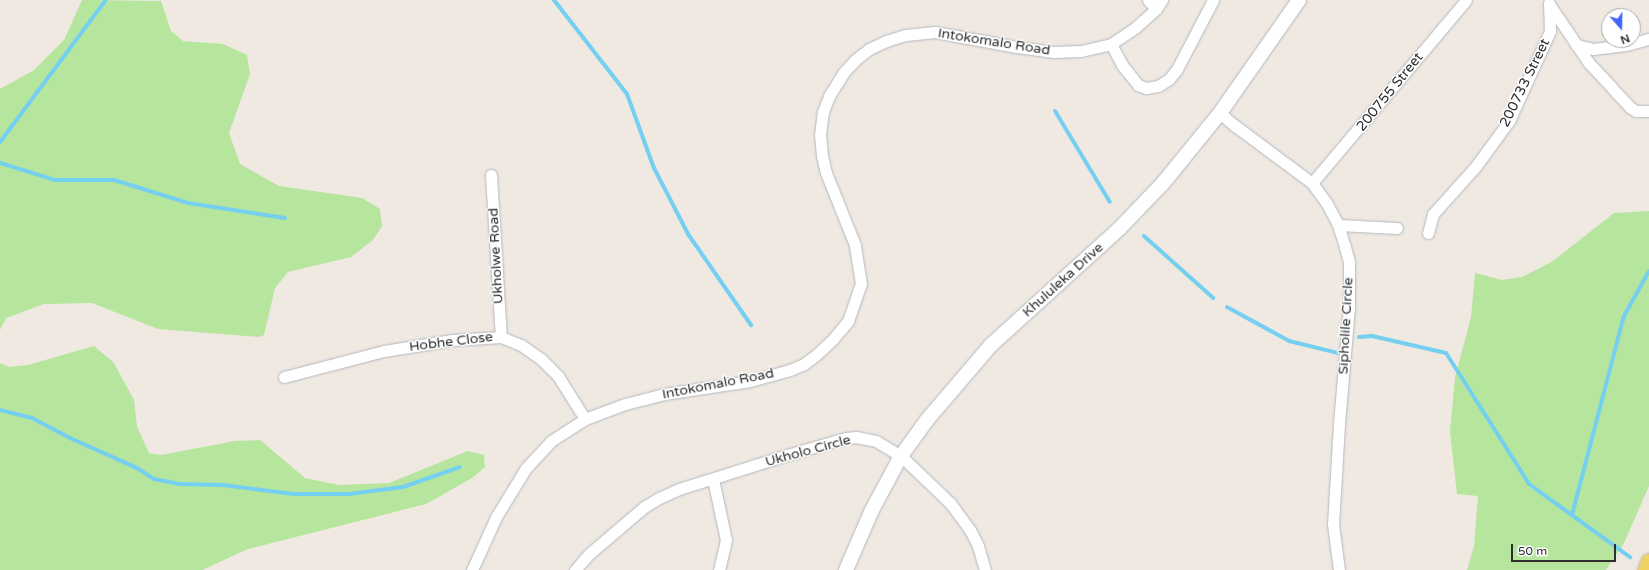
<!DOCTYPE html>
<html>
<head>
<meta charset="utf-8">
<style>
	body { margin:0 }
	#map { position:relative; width:1649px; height:570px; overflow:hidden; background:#efe9e1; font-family:"Varela Round",sans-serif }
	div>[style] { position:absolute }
	.green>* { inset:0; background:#b6e59e }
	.stream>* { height:4px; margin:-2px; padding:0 2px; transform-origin:2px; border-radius:2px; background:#75cff0 }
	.roads { filter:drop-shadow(0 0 1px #b4b7c1) drop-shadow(0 0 1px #b4b7c1) }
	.minor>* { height:11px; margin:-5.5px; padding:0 5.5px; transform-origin:5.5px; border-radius:5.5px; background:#fff }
	.tertiary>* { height:14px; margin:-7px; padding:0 7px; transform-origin:7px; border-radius:7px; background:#fff }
	.primary>* { height:17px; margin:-8.5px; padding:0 8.5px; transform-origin:8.5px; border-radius:8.5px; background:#f2d163 }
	span { translate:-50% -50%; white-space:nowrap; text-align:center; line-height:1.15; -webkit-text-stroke:3px #fff; paint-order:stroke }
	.street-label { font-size:14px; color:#2e2e2e }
	.north { position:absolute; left:1601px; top:8px; width:40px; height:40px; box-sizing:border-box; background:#fff; border:1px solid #ababab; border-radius:50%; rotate:160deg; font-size:11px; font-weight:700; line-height:16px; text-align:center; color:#2e2e2e }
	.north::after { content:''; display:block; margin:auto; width:14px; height:18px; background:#4264fb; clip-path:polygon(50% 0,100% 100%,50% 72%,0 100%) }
	.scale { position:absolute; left:1511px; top:544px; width:105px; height:18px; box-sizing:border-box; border:2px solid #2e2e2e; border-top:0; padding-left:5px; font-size:12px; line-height:14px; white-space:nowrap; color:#2e2e2e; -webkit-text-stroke:3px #fff; paint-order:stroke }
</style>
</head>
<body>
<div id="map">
	<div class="green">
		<i style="clip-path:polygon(82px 0,161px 1px,171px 31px,183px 41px,223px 44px,247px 55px,250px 74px,229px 133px,240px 164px,279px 186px,362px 198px,380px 209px,382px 226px,373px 240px,351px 257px,288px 272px,275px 288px,264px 335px,259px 337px,158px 329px,92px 303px,44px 304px,6px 318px,0 330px,0 89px,34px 70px,64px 40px)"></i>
		<i style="clip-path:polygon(1649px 211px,1649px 486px,1624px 543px,1606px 570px,1467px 570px,1474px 546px,1478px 496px,1457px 494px,1450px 432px,1455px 377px,1471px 317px,1475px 273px,1502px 280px,1522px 277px,1553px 261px,1614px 213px)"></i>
		<i style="clip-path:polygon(94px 346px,114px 363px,134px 400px,137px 427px,149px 453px,161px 455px,235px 441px,260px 440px,305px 478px,339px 485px,389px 483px,468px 451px,484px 455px,485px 467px,472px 478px,426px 504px,248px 549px,202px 570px,0 570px,0 361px,0 363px,9px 367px,28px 365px)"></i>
	</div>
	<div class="stream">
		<i style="left:554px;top:0;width:119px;rotate:52.2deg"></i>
		<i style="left:627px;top:94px;width:79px;rotate:70deg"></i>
		<i style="left:654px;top:168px;width:74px;rotate:62.7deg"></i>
		<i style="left:688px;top:234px;width:111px;rotate:55.3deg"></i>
		<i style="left:1055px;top:111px;width:106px;rotate:58.9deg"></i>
		<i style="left:0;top:142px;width:177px;rotate:-53.3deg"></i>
		<i style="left:0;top:163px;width:58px;rotate:17.2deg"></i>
		<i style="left:55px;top:180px;width:59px"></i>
		<i style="left:114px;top:180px;width:77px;rotate:17.3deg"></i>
		<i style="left:188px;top:203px;width:98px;rotate:8.8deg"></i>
		<i style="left:1144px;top:236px;width:93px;rotate:41.9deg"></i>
		<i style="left:1227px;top:307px;width:71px;rotate:28.7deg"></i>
		<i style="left:1289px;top:341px;width:50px;rotate:13.8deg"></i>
		<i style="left:1359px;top:337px;width:13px;rotate:-4deg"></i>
		<i style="left:1372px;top:336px;width:76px;rotate:12.9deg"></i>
		<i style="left:1446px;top:353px;width:155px;rotate:57.6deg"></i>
		<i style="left:1529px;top:484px;width:125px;rotate:35.9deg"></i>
		<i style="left:0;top:410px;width:33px;rotate:14deg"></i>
		<i style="left:32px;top:418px;width:43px;rotate:27.8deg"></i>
		<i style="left:70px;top:438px;width:73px;rotate:24.1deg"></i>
		<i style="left:137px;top:468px;width:20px;rotate:33deg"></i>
		<i style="left:154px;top:479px;width:25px;rotate:11deg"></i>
		<i style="left:179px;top:484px;width:44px;rotate:1.3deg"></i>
		<i style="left:223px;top:485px;width:71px;rotate:7.3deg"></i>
		<i style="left:293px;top:494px;width:56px"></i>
		<i style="left:349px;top:494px;width:54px;rotate:-7.4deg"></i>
		<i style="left:403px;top:487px;width:60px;rotate:-19.3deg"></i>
		<i style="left:1572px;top:515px;width:206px;rotate:-75.4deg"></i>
		<i style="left:1624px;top:316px;width:51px;rotate:-60.9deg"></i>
	</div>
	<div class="roads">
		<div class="minor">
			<i style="left:1148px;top:0;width:12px;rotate:48deg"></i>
			<i style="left:1549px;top:4px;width:71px;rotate:55.9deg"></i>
			<i style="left:1589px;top:63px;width:35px;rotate:47deg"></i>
			<i style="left:1613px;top:89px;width:26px;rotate:47deg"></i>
			<i style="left:1631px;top:108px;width:6px;rotate:31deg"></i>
			<i style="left:1636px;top:111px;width:13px"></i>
			<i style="left:1111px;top:44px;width:24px;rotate:62deg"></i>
			<i style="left:1122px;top:65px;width:26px;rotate:51deg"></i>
			<i style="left:1138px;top:85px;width:9px;rotate:21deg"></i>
			<i style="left:1146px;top:88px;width:12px;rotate:-9deg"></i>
			<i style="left:1158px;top:86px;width:13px;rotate:-32deg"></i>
			<i style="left:1169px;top:79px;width:13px;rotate:-51deg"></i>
			<i style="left:1177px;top:69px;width:78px;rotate:-62.4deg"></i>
			<i style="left:1576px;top:45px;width:17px;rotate:13deg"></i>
			<i style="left:1593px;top:49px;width:33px;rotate:-7deg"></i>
			<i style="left:1626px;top:45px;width:24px;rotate:-15deg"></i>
			<i style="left:1220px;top:113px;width:18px;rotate:41deg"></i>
			<i style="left:1234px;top:125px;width:97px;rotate:36.6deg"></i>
			<i style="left:1312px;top:183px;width:24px;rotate:54deg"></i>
			<i style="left:1326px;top:202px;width:26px;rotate:62deg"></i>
			<i style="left:1338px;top:225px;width:23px;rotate:72deg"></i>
			<i style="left:1345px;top:247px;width:16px;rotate:75deg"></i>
			<i style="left:1349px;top:262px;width:45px;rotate:90deg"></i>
			<i style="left:1349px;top:307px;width:117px;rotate:94.9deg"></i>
			<i style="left:1339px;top:424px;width:100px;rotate:93.4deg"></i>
			<i style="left:1333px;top:524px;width:46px;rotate:82.6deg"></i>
			<i style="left:491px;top:175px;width:162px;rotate:86.5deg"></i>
			<i style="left:1312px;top:183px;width:239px;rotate:-49.9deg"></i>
			<i style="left:1338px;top:225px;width:59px;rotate:2.9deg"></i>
			<i style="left:1428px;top:233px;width:20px;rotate:-75deg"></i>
			<i style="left:1433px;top:214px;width:64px;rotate:-48.1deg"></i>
			<i style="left:1476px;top:166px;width:56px;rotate:-53.7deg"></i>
			<i style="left:1509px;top:121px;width:99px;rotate:-65.5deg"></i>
			<i style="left:1550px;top:31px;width:28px;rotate:-92deg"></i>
			<i style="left:284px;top:377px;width:103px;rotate:-14.6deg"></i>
			<i style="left:384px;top:351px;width:69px;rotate:-9.2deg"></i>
			<i style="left:452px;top:340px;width:49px;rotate:-3.5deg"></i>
			<i style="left:501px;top:337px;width:22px;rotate:22deg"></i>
			<i style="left:521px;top:345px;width:24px;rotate:35deg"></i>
			<i style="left:541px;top:359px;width:24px;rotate:45deg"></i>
			<i style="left:558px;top:376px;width:51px;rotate:57.9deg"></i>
			<i style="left:713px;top:479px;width:62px;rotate:78deg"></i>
			<i style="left:726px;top:540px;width:31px;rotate:103deg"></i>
			<i style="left:472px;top:570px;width:58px;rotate:-65.6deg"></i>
			<i style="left:496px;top:517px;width:57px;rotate:-58.5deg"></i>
			<i style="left:526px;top:468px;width:37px;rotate:-47deg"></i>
			<i style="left:551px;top:441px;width:40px;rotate:-32.9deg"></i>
			<i style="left:585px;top:419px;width:43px;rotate:-20.6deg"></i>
			<i style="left:625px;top:404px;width:40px;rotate:-14.4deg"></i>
			<i style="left:664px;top:394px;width:87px;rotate:-8.6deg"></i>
			<i style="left:750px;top:381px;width:41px;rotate:-15.4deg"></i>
			<i style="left:790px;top:370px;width:15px;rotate:-23deg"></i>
			<i style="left:804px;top:364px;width:15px;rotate:-37deg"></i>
			<i style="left:816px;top:355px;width:23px;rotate:-43deg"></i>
			<i style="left:833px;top:339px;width:23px;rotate:-50deg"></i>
			<i style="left:848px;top:321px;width:39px;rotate:-71deg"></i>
			<i style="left:861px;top:284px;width:39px;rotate:-99deg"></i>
			<i style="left:855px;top:245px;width:78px;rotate:-111.9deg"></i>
			<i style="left:826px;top:173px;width:17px;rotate:-103deg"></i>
			<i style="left:822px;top:156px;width:21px;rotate:-95deg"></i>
			<i style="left:820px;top:135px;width:23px;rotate:-83deg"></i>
			<i style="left:823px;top:112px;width:17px;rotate:-69deg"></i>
			<i style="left:829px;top:96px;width:28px;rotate:-58deg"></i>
			<i style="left:844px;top:72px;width:16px;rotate:-47deg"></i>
			<i style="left:855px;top:60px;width:18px;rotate:-38deg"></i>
			<i style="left:869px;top:49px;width:19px;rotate:-25deg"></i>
			<i style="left:886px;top:41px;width:21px;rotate:-17deg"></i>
			<i style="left:906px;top:35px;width:29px;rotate:-6deg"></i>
			<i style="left:935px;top:32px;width:83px;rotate:10.4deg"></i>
			<i style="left:1017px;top:47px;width:37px;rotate:8deg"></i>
			<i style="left:1054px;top:52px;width:27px;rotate:-2deg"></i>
			<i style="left:1081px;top:51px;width:31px;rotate:-13deg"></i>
			<i style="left:1111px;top:44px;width:30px;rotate:-34deg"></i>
			<i style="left:1136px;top:27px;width:27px;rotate:-42deg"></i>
			<i style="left:1156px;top:9px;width:11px;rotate:-56deg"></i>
			<i style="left:575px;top:570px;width:21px;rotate:-49deg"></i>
			<i style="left:589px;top:554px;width:72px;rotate:-40.5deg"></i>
			<i style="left:644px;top:507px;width:17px;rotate:-31deg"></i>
			<i style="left:659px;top:498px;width:22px;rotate:-24deg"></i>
			<i style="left:679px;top:489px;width:113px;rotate:-17.5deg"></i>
			<i style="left:787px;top:455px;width:61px;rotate:-16.1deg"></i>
			<i style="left:846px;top:438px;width:10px;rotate:-6deg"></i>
			<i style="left:856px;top:437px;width:20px;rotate:11deg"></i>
			<i style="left:876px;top:441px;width:29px;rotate:31deg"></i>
			<i style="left:901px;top:456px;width:69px;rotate:43.8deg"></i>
			<i style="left:951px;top:504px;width:32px;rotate:54deg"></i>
			<i style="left:970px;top:530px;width:18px;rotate:63deg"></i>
			<i style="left:978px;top:546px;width:25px;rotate:74deg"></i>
		</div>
		<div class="tertiary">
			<i style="left:846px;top:570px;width:65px;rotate:-66.6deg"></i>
			<i style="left:872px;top:510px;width:61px;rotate:-61.8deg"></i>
			<i style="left:901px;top:456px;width:44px;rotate:-54.2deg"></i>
			<i style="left:927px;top:420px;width:99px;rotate:-49.5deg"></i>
			<i style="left:991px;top:345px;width:173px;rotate:-42.2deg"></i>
			<i style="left:1119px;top:229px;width:65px;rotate:-46.2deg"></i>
			<i style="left:1164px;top:182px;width:89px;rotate:-50.9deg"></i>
			<i style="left:1220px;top:113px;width:138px;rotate:-55deg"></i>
		</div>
		<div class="primary">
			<i style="left:1646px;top:570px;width:9px;rotate:-69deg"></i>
		</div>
	</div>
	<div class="street-label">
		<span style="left:994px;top:42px;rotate:9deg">Intokomalo Road</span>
		<span style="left:1525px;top:83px;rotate:-64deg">200733 Street</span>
		<span style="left:1390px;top:92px;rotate:-51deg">200755 Street</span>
		<span style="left:496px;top:256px;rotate:-93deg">Ukholwe Road</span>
		<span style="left:1063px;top:280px;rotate:-42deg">Khululeka Drive</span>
		<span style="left:1346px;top:326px;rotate:-87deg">Sipholile Circle</span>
		<span style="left:451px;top:342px;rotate:-7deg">Hobhe Close</span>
		<span style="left:718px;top:384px;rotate:-11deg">Intokomalo Road</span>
		<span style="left:808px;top:451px;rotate:-15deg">Ukholo Circle</span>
	</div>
	<div class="north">N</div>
	<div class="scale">50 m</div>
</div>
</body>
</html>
